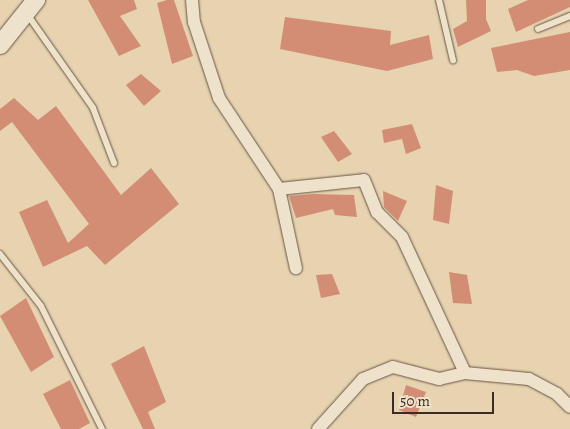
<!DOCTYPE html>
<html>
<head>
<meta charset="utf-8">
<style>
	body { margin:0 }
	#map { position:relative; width:570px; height:429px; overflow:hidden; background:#e7d3af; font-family:Alegreya,serif }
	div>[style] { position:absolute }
	.building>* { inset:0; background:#d38d75 }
	.roads { filter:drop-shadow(0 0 1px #685447) drop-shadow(0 0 1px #685447) }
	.lane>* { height:6px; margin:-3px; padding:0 3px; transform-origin:3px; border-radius:3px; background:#efe2cb }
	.street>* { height:12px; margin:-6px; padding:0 6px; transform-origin:6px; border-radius:6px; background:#efe2cb }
	.secondary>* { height:18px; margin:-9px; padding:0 9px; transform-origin:9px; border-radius:9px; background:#efe2cb }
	span { translate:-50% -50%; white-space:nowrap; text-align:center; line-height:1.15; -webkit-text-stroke:4.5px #efe2cb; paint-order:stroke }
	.scale { position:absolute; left:392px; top:392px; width:102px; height:22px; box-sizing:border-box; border:2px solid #3d2a24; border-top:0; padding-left:6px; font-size:15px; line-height:18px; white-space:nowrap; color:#3d2a24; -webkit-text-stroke:4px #efe2cb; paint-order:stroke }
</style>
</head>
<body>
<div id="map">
	<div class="building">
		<i style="clip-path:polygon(88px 0,134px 0,137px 9px,120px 16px,141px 46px,119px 56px)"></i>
		<i style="clip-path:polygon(167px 0,174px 0,193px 56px,172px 64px,157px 3px)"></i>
		<i style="clip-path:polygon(466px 0,486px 0,486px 19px,491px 31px,458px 47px,453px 29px,467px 21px)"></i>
		<i style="clip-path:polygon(528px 0,570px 0,570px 7px,516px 32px,508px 9px)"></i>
		<i style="clip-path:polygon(285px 17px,391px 31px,390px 45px,429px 35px,433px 59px,387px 71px,280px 49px)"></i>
		<i style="clip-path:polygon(570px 32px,570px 70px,534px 76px,517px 70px,497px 72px,491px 48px)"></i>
		<i style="clip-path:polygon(141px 74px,161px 91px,144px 106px,126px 85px)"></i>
		<i style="clip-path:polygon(14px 98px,38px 120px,56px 106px,121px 195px,151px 168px,179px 204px,105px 265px,87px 246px,43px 267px,19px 212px,47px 200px,68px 243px,89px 224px,12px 122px,0 131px,0 109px)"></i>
		<i style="clip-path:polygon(412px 124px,421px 148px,406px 154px,402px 139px,384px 143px,382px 130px)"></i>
		<i style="clip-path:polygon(334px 131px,352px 154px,338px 162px,321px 137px)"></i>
		<i style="clip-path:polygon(436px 185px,453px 191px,449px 224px,433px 220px)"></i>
		<i style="clip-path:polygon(383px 191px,407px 201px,398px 221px,384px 207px)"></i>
		<i style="clip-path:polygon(313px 194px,354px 195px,357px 217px,335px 215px,333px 209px,296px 218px,289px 196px)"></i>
		<i style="clip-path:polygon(449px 272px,467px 275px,472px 304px,453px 303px)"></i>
		<i style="clip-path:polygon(332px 274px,340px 294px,321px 298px,316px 275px)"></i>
		<i style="clip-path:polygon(26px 298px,54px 357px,31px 372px,0 316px)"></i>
		<i style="clip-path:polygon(144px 346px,166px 402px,148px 412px,155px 429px,143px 429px,111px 364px)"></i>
		<i style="clip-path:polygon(70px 380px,90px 423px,79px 429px,61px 429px,43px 394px)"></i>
		<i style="clip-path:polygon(406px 385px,426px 392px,416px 417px,399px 410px)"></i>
	</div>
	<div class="roads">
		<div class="lane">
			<i style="left:439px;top:0;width:62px;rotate:76.9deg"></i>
			<i style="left:27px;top:14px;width:115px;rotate:54.9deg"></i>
			<i style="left:93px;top:108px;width:59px;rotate:69.1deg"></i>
			<i style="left:538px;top:29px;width:35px;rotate:-22deg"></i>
			<i style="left:0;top:254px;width:66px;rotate:51.7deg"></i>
			<i style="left:41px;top:306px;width:137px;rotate:63.6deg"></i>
		</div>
		<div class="street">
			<i style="left:192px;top:0;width:22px;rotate:85deg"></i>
			<i style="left:194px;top:22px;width:80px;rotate:71.8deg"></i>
			<i style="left:219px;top:98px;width:109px;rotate:56.6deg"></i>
			<i style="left:279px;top:189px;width:85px;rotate:-6deg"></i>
			<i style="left:364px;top:180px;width:35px;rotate:68deg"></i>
			<i style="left:377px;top:212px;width:35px;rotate:45deg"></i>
			<i style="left:402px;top:237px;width:150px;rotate:65.1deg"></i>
			<i style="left:465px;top:373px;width:64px;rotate:5.4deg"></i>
			<i style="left:529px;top:379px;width:32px;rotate:28deg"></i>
			<i style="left:557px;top:394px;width:18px;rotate:45deg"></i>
			<i style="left:279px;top:189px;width:81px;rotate:77.9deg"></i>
			<i style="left:318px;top:429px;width:67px;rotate:-48deg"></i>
			<i style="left:363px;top:379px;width:32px;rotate:-22deg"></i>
			<i style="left:393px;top:367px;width:48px;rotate:14.6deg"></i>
			<i style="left:439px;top:379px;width:27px;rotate:-13deg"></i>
		</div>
		<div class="secondary">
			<i style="left:0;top:45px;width:58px;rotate:-51.3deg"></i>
		</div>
	</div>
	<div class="scale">50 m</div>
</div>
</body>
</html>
